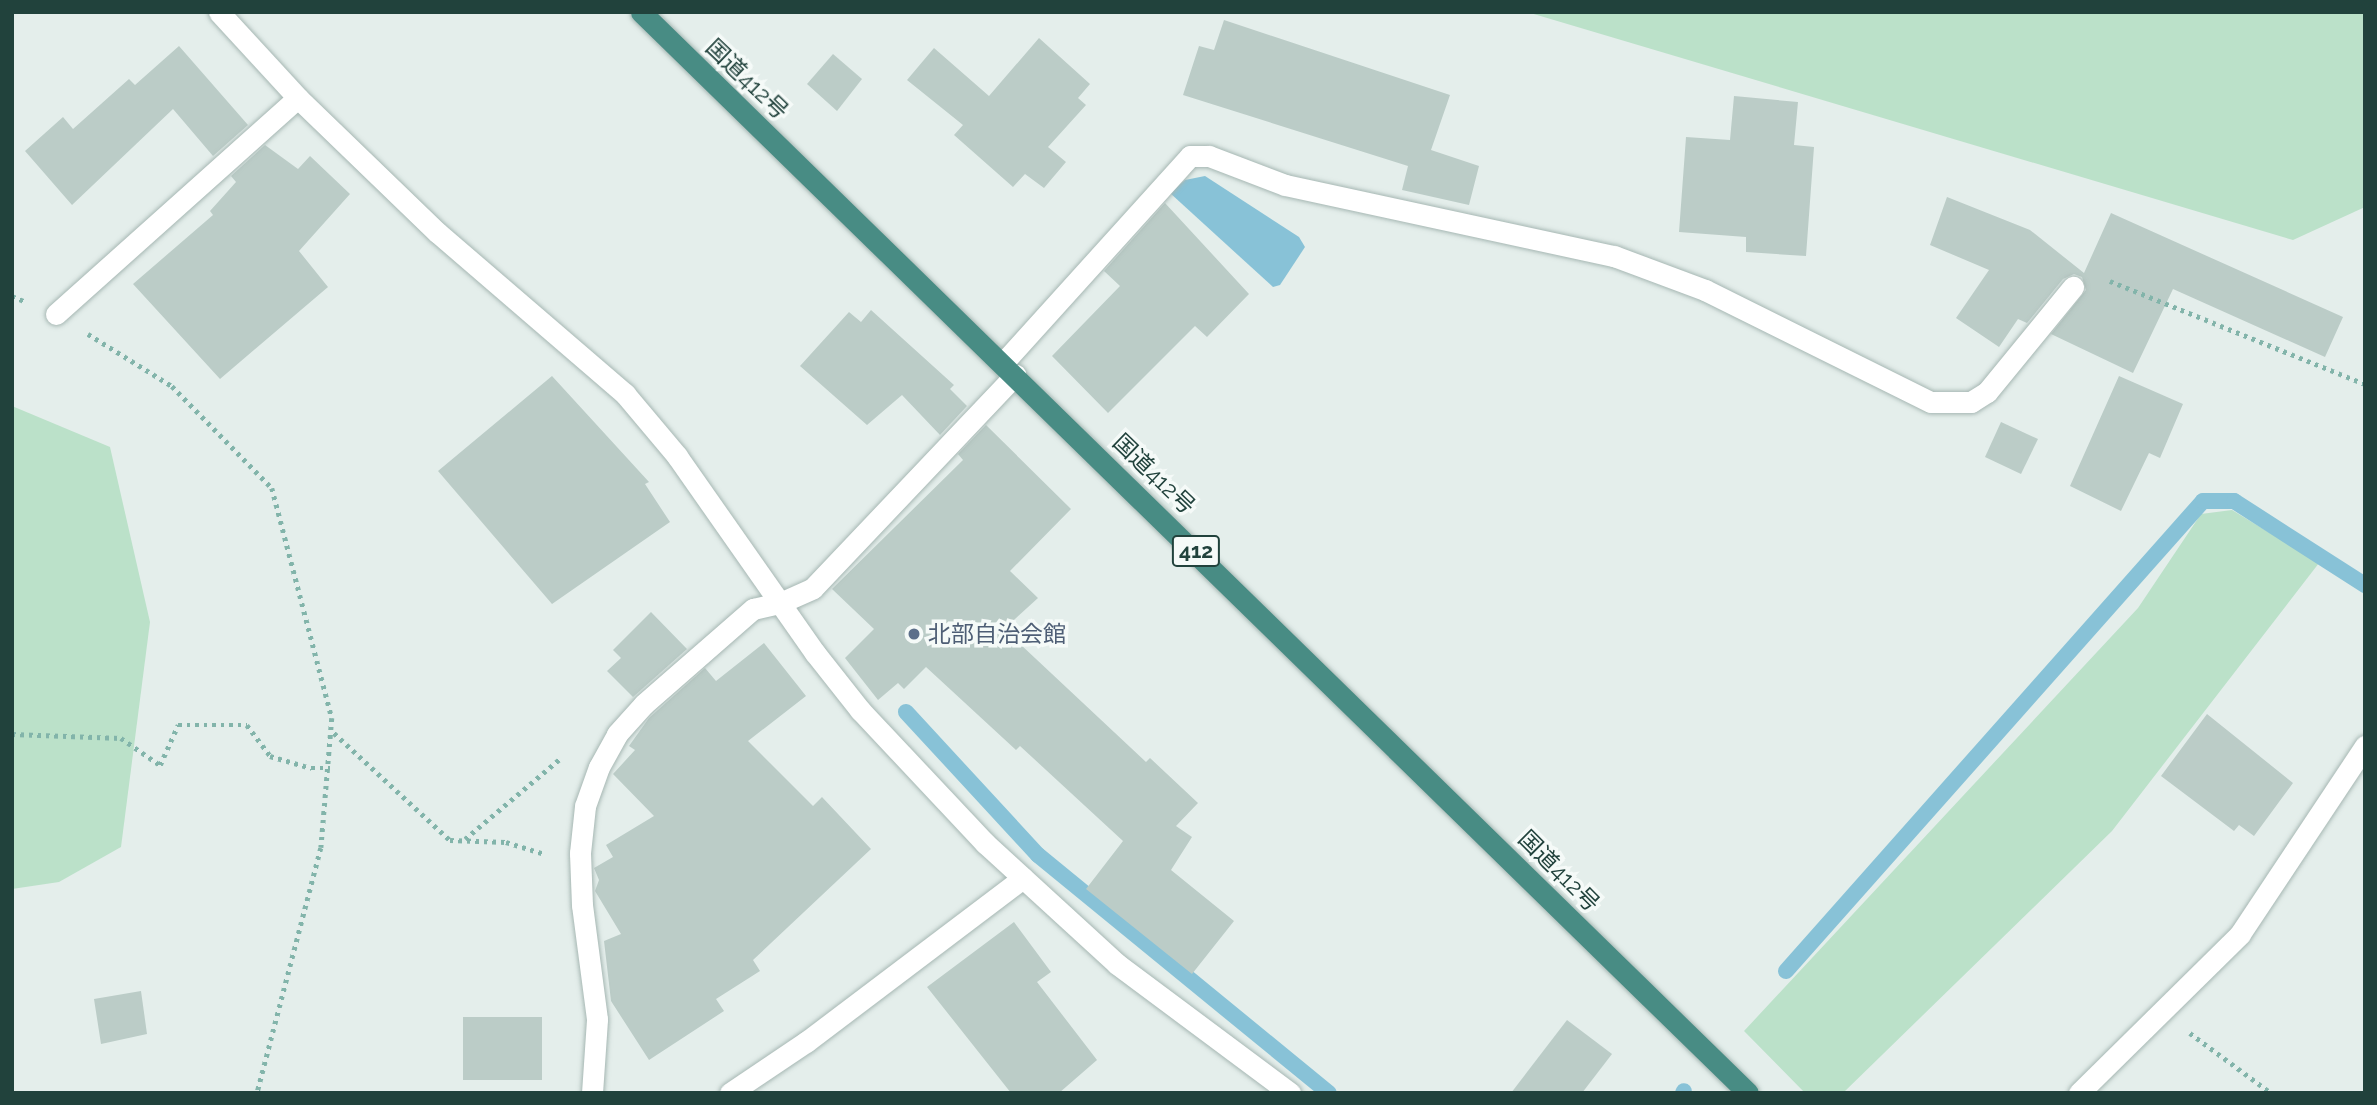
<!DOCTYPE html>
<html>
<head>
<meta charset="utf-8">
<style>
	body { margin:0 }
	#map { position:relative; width:2377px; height:1105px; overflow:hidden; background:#e4eeeb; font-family:Raleway,"Noto Sans JP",sans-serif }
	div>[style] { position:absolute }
	.green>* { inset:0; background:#bbe1c9 }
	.water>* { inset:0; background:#88c2d7 }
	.stream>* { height:16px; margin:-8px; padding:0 8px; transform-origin:8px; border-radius:8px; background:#88c2d7 }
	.building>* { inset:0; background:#bbccc7 }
	.path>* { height:4.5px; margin-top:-2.25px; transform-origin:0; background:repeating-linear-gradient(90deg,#82b4aa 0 3.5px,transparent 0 8.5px) }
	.roads { filter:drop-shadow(0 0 2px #a6b7b3) drop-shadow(0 0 2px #a6b7b3) }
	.service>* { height:21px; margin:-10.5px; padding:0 10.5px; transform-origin:10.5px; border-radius:10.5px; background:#fff }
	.minor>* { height:21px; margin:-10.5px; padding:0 10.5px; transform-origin:10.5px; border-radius:10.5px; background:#fff }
	.trunk>* { height:21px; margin:-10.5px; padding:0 10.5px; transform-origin:10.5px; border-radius:10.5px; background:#488c84 }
	.dots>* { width:19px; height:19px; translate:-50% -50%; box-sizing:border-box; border:4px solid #f5faf8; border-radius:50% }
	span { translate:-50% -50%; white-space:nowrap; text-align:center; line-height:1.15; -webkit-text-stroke:7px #f5faf8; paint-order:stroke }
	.shield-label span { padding:2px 5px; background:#f5faf8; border:2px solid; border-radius:5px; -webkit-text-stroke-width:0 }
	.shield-label { font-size:21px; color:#21423c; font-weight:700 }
	.street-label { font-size:23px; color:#21423c }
	.service-label { font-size:23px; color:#4e5e75 }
	.left { translate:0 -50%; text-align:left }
	.frame { position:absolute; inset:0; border:14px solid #21423c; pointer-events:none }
</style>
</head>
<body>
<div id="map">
	<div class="green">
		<i style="clip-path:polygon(1527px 12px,2365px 12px,2365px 207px,2293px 240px)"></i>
		<i style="clip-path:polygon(12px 406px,110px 447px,150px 622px,121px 847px,59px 882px,12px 889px)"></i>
		<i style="clip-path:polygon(2232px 510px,2319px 563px,2112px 831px,1843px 1093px,1805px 1093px,1744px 1031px,2138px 608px,2201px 514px)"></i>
	</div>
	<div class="water">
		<i style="clip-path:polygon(1205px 176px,1299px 237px,1305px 247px,1280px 285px,1273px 287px,1170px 193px,1185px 180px)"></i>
	</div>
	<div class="stream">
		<i style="left:906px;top:712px;width:195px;rotate:47.3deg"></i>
		<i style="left:1038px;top:855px;width:376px;rotate:39.3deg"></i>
		<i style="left:1786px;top:971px;width:628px;rotate:-48.42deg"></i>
		<i style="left:2203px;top:501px;width:31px"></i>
		<i style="left:2234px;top:501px;width:156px;rotate:32.7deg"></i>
		<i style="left:1683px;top:1093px;width:2px;rotate:-63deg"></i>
	</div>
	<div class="building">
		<i style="clip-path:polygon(1224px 20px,1450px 95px,1431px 150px,1479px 166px,1469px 205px,1402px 190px,1408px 166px,1183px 95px,1199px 46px,1214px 50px)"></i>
		<i style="clip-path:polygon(1039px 38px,1090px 84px,1078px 98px,1086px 105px,1048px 147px,1066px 162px,1044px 188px,1025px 174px,1013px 187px,954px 135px,963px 125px,907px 80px,934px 48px,989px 96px)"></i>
		<i style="clip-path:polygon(179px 46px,248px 125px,213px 156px,173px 109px,72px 205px,25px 151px,63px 117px,73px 129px,129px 79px,135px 85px)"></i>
		<i style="clip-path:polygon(833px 54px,862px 79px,837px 111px,807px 84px)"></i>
		<i style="clip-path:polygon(1734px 96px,1798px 102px,1794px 145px,1814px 147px,1806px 256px,1746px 252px,1746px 237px,1679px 232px,1686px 137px,1730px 140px)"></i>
		<i style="clip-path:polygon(265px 145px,298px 169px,310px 156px,350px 194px,299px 251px,328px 287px,220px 379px,133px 284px,213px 215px,210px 211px,236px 182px,231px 176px)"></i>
		<i style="clip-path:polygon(1947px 197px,2030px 230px,2084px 273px,2111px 213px,2343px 317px,2325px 357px,2173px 289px,2133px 373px,2051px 334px,2086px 290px,2082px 277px,2074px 274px,2063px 279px,2027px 323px,2018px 319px,1999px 347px,1956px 318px,1989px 270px,1930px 245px)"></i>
		<i style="clip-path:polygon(1165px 203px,1249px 294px,1207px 337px,1195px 326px,1108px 413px,1052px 356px,1120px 286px,1104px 271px)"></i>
		<i style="clip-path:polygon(871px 310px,954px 385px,950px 389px,967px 406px,940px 435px,902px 395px,867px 425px,800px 366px,849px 312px,861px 322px)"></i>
		<i style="clip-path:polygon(552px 376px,649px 482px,645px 484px,670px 522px,552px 604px,438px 471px)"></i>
		<i style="clip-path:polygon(2119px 376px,2183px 404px,2160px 458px,2149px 453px,2121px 511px,2070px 486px)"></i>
		<i style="clip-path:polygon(2001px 422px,2038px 439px,2021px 474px,1985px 457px)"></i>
		<i style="clip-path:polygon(986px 425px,1071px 509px,1010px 571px,1038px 598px,1004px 629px,1146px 762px,1150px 758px,1198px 803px,1176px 826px,1192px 837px,1171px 870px,1234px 921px,1192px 974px,1086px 889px,1123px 841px,1020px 746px,1016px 750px,926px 667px,904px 689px,898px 683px,878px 700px,845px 658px,874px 629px,832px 589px,963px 460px,958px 454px)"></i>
		<i style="clip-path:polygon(651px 612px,687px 649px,633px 697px,607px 671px,621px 658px,613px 650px)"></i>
		<i style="clip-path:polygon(764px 643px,806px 696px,748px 741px,813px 806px,822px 797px,871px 849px,753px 960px,760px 971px,716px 999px,724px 1011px,649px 1060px,611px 1001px,604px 941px,621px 934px,595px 891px,599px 880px,594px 868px,613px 857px,606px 845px,654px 816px,613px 774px,635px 750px,629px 746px,649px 718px,705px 668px,716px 681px)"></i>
		<i style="clip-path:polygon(2207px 714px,2293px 783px,2254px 836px,2239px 825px,2234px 831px,2161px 776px)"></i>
		<i style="clip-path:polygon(1014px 922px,1051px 972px,1037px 982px,1097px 1060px,1059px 1093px,1011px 1093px,927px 987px)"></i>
		<i style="clip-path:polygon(141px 991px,147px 1034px,101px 1044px,94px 999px)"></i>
		<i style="clip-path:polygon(463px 1017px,542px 1017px,542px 1080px,463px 1080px)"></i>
		<i style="clip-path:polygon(1567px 1020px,1612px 1054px,1582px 1093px,1511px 1093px)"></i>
	</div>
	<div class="path">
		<i style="left:2110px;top:281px;width:275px;rotate:22deg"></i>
		<i style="left:12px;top:296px;width:13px;rotate:23deg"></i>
		<i style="left:88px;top:334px;width:99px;rotate:31.8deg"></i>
		<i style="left:172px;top:386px;width:143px;rotate:45.6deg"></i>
		<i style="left:272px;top:488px;width:238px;rotate:75.4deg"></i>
		<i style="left:332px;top:718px;width:130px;rotate:94.8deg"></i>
		<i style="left:321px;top:848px;width:253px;rotate:104.6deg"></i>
		<i style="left:334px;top:733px;width:158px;rotate:42.7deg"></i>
		<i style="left:450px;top:840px;width:56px;rotate:2deg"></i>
		<i style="left:506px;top:842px;width:41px;rotate:17.1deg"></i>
		<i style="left:12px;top:734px;width:109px;rotate:2.1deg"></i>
		<i style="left:121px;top:738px;width:47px;rotate:34.7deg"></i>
		<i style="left:160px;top:765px;width:44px;rotate:-65.8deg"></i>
		<i style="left:178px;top:725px;width:69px"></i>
		<i style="left:247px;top:725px;width:39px;rotate:53deg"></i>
		<i style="left:270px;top:756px;width:43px;rotate:16.3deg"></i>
		<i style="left:311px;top:768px;width:19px"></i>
		<i style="left:465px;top:839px;width:127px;rotate:-40.2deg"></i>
		<i style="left:2190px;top:1033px;width:101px;rotate:36.5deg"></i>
	</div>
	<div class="roads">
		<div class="service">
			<i style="left:780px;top:603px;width:36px;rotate:-24deg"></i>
			<i style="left:813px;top:588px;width:294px;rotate:-46.5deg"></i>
			<i style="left:730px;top:1093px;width:92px;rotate:-33.9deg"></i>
			<i style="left:806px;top:1042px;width:272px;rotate:-37.1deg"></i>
		</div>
		<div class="minor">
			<i style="left:219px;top:12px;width:117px;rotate:47.4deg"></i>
			<i style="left:298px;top:98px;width:194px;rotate:44deg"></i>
			<i style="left:438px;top:233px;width:247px;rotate:40.7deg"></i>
			<i style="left:625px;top:394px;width:81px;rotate:50deg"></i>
			<i style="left:677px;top:456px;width:241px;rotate:55deg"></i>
			<i style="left:815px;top:653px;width:73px;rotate:51.7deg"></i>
			<i style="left:860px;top:710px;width:183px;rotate:46.8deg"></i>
			<i style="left:985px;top:843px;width:179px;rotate:42.5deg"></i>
			<i style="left:1117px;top:964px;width:216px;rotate:36.7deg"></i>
			<i style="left:56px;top:314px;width:324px;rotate:-41.8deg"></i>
			<i style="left:1003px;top:363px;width:279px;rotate:-47.9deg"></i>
			<i style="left:1190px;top:156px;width:19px"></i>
			<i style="left:1209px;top:156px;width:81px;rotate:20.9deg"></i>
			<i style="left:1285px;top:185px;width:337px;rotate:12.2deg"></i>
			<i style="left:1614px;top:256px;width:97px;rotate:20.5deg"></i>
			<i style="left:1705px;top:290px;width:252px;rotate:26.4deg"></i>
			<i style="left:1931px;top:402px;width:40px"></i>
			<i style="left:1971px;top:402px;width:19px;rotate:-32deg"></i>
			<i style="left:1987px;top:392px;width:136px;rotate:-50.7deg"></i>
			<i style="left:592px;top:1093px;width:74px;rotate:-86.1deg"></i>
			<i style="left:597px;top:1019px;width:115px;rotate:-97.5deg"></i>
			<i style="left:582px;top:905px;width:52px;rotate:-92.2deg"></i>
			<i style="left:580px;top:853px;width:47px;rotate:-83.9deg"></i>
			<i style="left:585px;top:806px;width:41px;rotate:-70.3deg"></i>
			<i style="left:599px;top:767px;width:38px;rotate:-61deg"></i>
			<i style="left:617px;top:734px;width:40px;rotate:-48deg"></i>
			<i style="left:644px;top:704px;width:145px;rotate:-41.1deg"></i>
			<i style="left:753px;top:609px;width:28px;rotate:-13deg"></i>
			<i style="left:2079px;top:1093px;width:226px;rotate:-44.6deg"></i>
			<i style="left:2240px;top:934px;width:226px;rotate:-56.4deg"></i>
		</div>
		<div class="trunk">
			<i style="left:641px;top:12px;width:1547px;rotate:44.32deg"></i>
		</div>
	</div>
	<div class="dots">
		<i style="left:914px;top:634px;background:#5c6f8a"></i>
	</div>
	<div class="shield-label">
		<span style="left:1196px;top:551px">412</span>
	</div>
	<div class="street-label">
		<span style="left:747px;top:79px;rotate:44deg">国道412号</span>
		<span style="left:1154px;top:474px;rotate:44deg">国道412号</span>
		<span style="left:1559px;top:871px;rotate:45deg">国道412号</span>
	</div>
	<div class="service-label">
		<span class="left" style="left:928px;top:634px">北部自治会館</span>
	</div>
	<div class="frame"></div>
</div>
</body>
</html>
